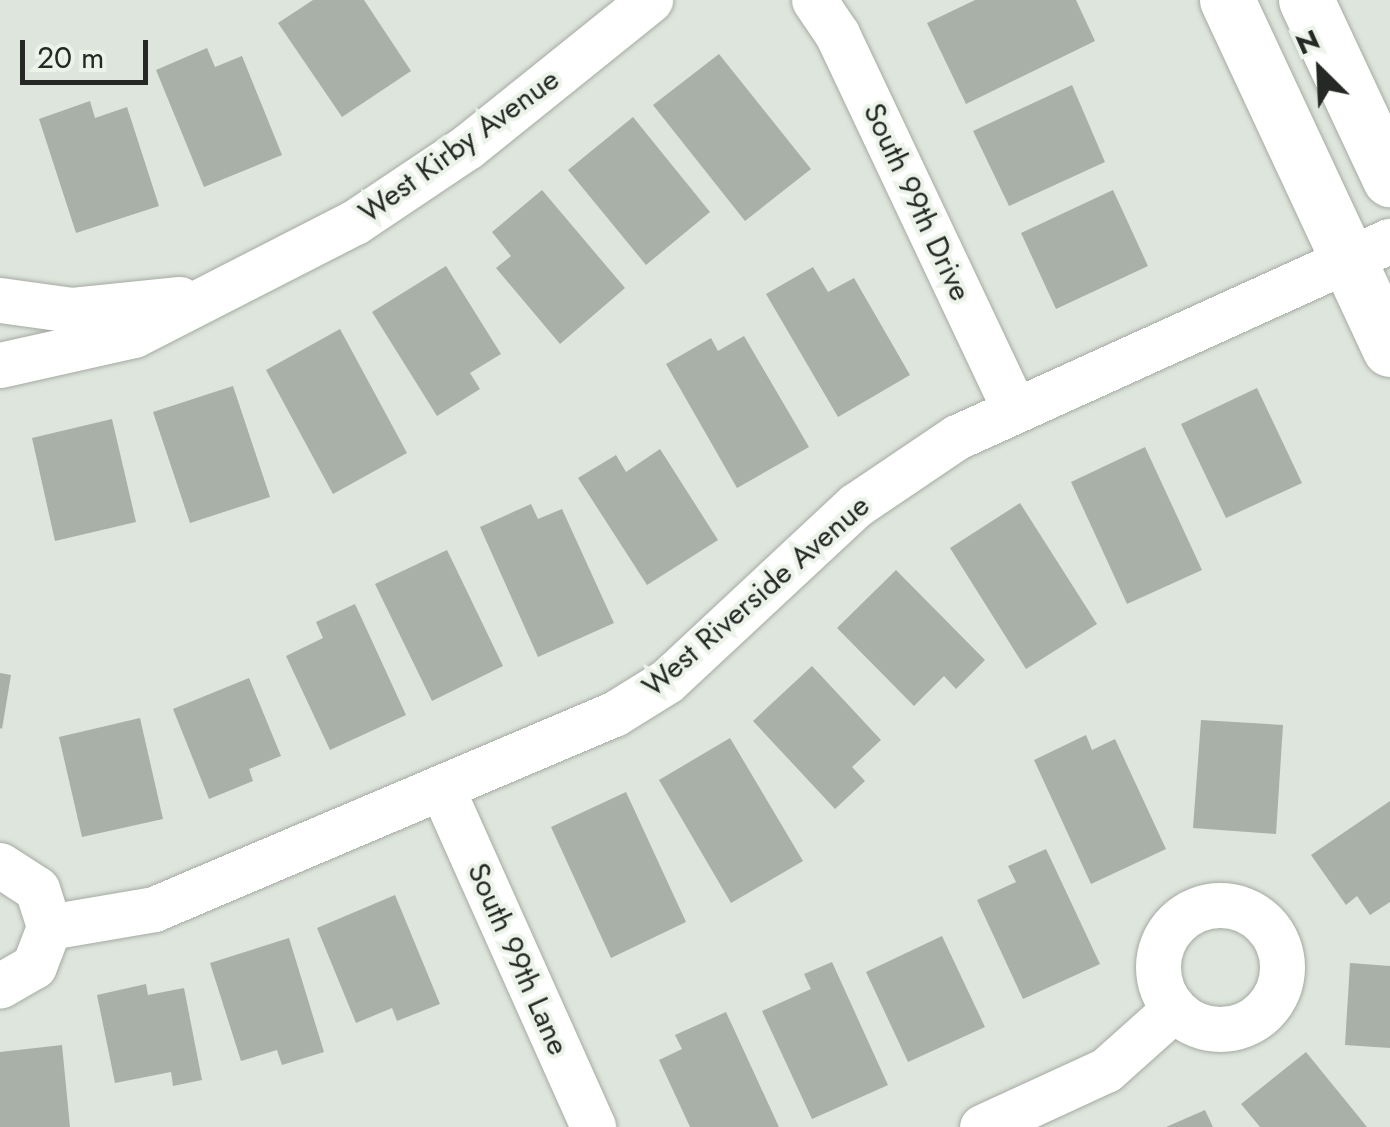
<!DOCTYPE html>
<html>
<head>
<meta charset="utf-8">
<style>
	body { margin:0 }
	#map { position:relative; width:1390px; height:1127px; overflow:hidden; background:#dee5dc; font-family:Jost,sans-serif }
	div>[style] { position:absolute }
	.building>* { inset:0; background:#a9b0a7 }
	.roads { filter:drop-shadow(0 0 2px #a4aba2) drop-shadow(0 0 2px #a4aba2) }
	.minor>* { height:45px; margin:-22.5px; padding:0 22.5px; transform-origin:22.5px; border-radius:22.5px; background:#fff }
	.minor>.ring { margin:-22.5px; padding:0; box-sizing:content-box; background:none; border:45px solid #fff; border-radius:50% }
	.secondary>* { height:55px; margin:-27.5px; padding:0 27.5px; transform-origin:27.5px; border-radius:27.5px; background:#fff }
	span { translate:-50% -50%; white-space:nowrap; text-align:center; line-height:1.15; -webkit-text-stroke:8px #ecf3e9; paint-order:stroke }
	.street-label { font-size:30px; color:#252825 }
	.north { position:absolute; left:1270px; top:20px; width:100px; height:100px; -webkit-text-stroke:8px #ecf3e9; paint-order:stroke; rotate:336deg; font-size:28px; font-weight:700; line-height:40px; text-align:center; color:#252825 }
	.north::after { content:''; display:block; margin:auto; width:35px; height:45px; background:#252825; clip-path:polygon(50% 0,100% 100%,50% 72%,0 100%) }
	.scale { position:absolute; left:20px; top:40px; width:128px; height:45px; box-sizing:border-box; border:5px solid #252825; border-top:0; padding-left:12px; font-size:30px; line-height:35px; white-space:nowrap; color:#252825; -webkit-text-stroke:8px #ecf3e9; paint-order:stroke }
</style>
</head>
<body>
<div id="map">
	<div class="building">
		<i style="clip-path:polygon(313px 0,364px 0,411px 71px,342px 117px,278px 23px)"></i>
		<i style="clip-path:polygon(975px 0,1076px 0,1095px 41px,966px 104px,927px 23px)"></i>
		<i style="clip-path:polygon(207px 48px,215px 67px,242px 56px,282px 155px,204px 187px,156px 70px)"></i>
		<i style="clip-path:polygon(719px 54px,811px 169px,745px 221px,653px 105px)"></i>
		<i style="clip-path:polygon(1072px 85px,1105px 162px,1009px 206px,973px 131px)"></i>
		<i style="clip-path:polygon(90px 101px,95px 118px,127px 107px,159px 206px,76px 233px,39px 119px)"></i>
		<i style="clip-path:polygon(633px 117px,710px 212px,646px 265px,568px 170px)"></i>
		<i style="clip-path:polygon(542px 190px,625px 288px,560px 344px,496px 268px,511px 256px,492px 232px)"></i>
		<i style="clip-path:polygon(1113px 190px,1148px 266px,1056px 309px,1021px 233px)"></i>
		<i style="clip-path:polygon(446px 266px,501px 354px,470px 373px,480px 389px,437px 416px,372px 312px)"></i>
		<i style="clip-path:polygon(813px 267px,828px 292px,854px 278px,910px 375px,838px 417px,766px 294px)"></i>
		<i style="clip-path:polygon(340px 329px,407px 453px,333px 494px,266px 370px)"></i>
		<i style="clip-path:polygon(744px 336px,809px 447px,737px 488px,666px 364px,711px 338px,718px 351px)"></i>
		<i style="clip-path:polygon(233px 386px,270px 497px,190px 523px,153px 412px)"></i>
		<i style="clip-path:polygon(1257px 388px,1302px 483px,1226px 518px,1181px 424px)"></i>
		<i style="clip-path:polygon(112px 419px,136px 522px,55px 541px,32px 438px)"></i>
		<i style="clip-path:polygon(1145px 447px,1202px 570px,1127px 604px,1071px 482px)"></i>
		<i style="clip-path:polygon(660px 449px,718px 540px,647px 585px,578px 478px,616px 455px,626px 472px)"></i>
		<i style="clip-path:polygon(1020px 503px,1097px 624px,1026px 669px,950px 548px)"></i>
		<i style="clip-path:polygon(531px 504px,538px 519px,562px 509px,614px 623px,538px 657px,480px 527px)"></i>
		<i style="clip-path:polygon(447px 550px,503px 666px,432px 701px,375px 584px)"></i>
		<i style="clip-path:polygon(896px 570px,985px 660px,956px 689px,944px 676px,914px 706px,837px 628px)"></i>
		<i style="clip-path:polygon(355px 604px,406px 715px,330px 750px,286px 656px,323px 638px,316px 622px)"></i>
		<i style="clip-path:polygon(812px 666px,881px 740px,852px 767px,865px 781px,835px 809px,753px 721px)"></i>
		<i style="clip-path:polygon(0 673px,11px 675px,2px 729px,0 728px)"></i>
		<i style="clip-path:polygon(249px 678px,281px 756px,249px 769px,253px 781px,209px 799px,173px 709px)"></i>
		<i style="clip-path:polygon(140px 718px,163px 819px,82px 837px,59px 737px)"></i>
		<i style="clip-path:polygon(1201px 720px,1283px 725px,1276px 834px,1193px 828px)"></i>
		<i style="clip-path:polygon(1086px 735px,1092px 750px,1115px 739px,1166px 849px,1091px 884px,1034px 760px)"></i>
		<i style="clip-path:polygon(730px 738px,803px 861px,731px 903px,659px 780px)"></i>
		<i style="clip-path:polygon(626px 792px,686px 922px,611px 958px,551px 827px)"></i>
		<i style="clip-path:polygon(1390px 801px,1390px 902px,1370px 915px,1357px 896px,1346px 905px,1311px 855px)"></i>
		<i style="clip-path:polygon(1046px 849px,1100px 964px,1023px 999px,977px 900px,1016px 882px,1008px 866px)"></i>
		<i style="clip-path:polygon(395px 895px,440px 1004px,397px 1021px,392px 1008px,356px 1023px,317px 928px)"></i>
		<i style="clip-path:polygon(942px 936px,985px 1027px,908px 1062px,866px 972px)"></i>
		<i style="clip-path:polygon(289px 938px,324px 1052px,282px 1065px,277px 1050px,241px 1061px,210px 963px)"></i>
		<i style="clip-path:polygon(832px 962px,888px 1085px,812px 1119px,762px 1011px,811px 989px,804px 974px)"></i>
		<i style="clip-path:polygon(1350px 963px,1390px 966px,1390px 1048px,1345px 1045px)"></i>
		<i style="clip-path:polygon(146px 984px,148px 995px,184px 988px,202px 1080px,173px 1086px,171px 1072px,115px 1083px,97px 995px)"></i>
		<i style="clip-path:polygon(726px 1012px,779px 1127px,690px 1127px,659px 1060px,682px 1049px,675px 1035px)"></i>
		<i style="clip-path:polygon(62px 1045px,70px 1127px,0 1127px,0 1052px)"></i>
		<i style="clip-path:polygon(1306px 1052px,1367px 1127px,1260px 1127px,1241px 1104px)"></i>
		<i style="clip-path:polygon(1205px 1110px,1213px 1127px,1166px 1127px)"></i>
	</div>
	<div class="roads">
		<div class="minor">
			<i style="left:814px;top:0;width:41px;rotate:55.9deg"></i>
			<i style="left:837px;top:34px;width:414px;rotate:64.7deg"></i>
			<i style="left:0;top:300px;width:73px;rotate:7.9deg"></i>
			<i style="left:72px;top:310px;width:108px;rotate:-5.9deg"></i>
			<i style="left:0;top:365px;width:137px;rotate:-12.6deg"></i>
			<i style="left:134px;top:335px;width:248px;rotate:-27.1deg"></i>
			<i style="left:355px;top:222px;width:135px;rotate:-33.8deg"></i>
			<i style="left:467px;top:147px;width:235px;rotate:-38.8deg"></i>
			<i style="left:443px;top:791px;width:368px;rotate:65.9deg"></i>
			<i style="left:0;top:865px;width:44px;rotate:33deg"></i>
			<i style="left:37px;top:889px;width:40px;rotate:72deg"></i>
			<i style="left:49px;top:927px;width:42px;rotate:111deg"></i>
			<i style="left:34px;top:966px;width:39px;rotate:150deg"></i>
			<i class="ring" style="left:1158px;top:905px;width:79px;height:79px"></i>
			<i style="left:49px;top:927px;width:107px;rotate:-9.7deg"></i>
			<i style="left:154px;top:909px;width:500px;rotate:-23deg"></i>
			<i style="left:614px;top:714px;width:62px;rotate:-31.9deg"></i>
			<i style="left:667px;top:681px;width:258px;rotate:-43deg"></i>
			<i style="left:856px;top:505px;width:122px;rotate:-34deg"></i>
			<i style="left:957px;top:437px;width:475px;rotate:-24.4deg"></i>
			<i style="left:982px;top:1127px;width:136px;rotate:-24.7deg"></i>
			<i style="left:1106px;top:1070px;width:90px;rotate:-41.8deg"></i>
		</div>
		<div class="secondary">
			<i style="left:1227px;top:0;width:385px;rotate:65deg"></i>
			<i style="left:1306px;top:0;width:198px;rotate:64.9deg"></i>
		</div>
	</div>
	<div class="street-label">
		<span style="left:459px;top:146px;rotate:-36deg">West Kirby Avenue</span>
		<span style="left:917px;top:202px;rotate:65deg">South 99th Drive</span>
		<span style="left:756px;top:596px;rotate:-41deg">West Riverside Avenue</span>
		<span style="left:518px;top:959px;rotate:66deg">South 99th Lane</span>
	</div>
	<div class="north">N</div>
	<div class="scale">20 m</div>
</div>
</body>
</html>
